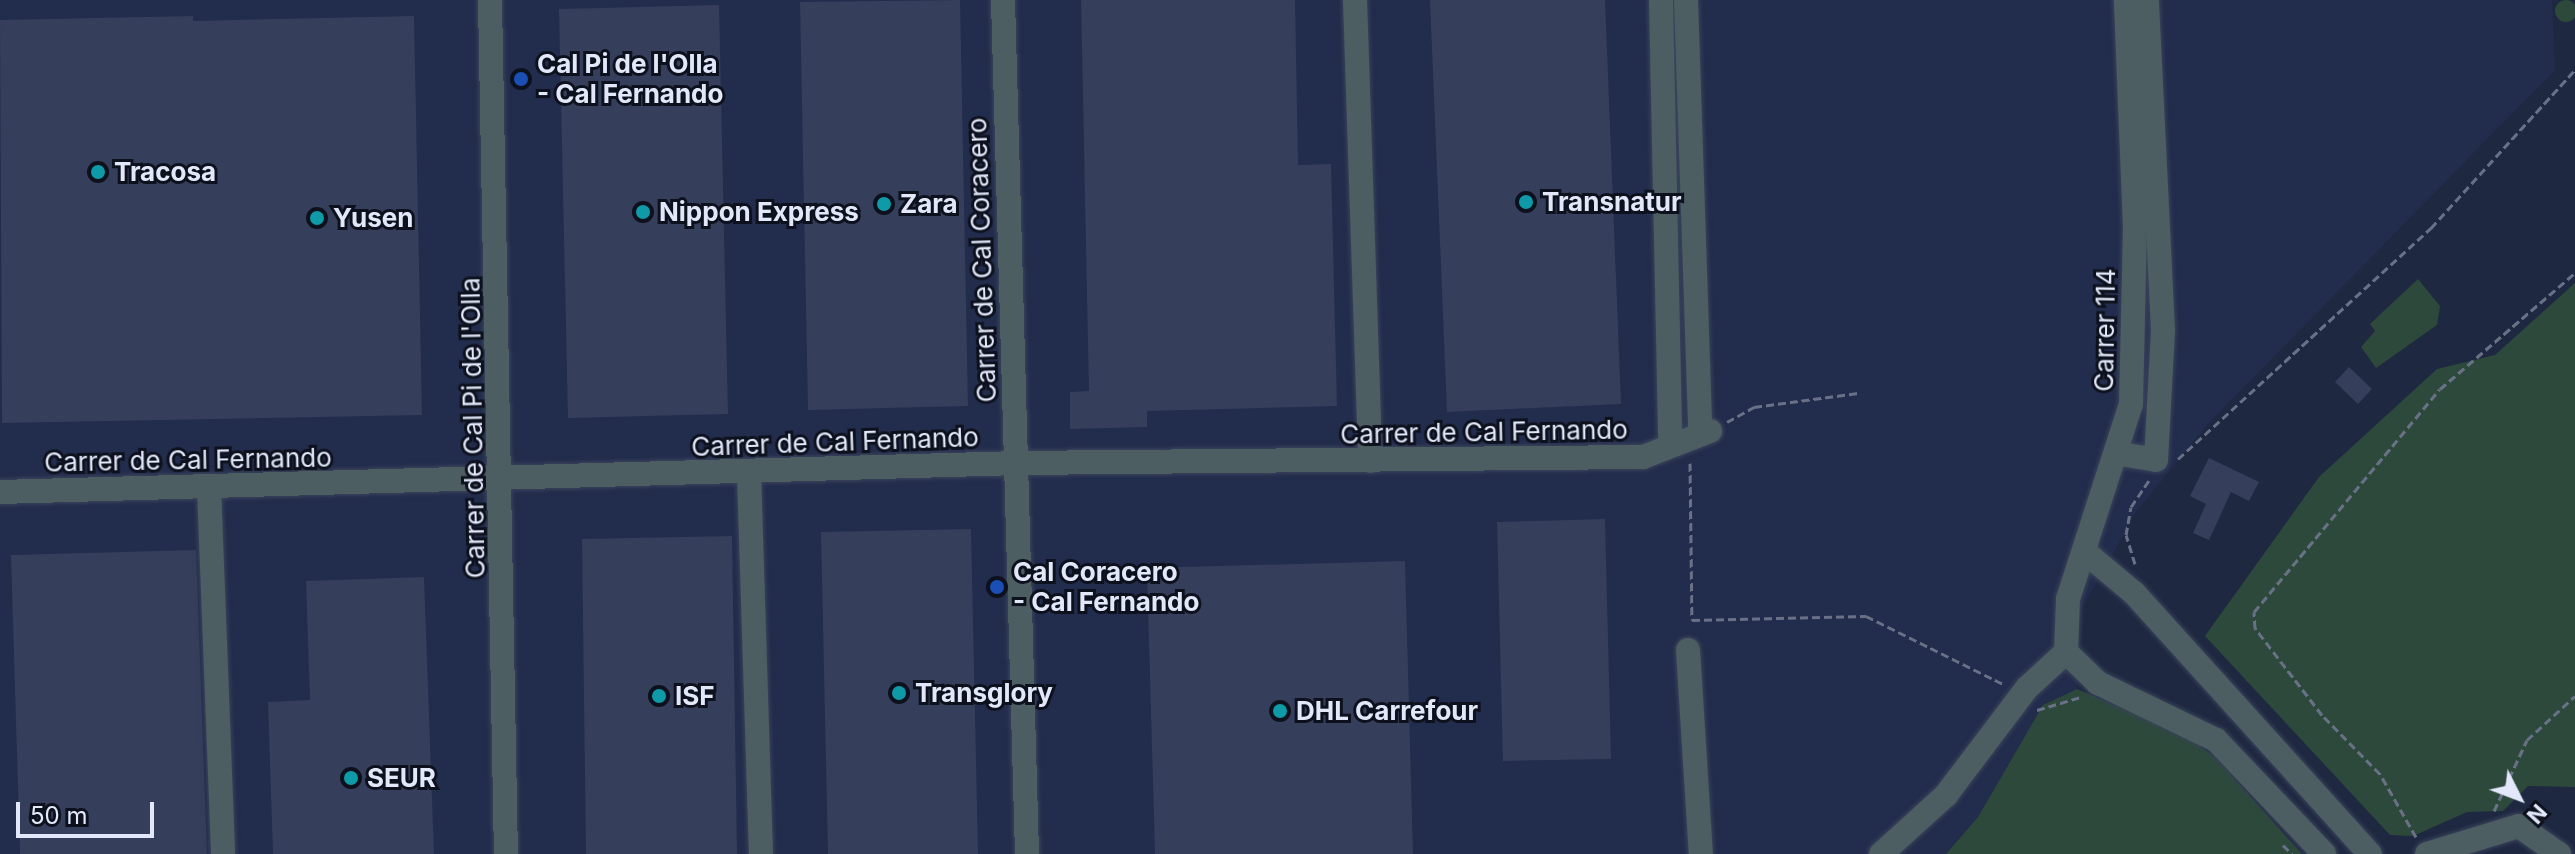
<!DOCTYPE html>
<html>
<head>
<meta charset="utf-8">
<style>
	body { margin:0 }
	#map { position:relative; width:2575px; height:854px; overflow:hidden; background:#1f2841; font-family:Inter,sans-serif }
	div>[style] { position:absolute }
	.built>* { inset:0; background:#222c4c }
	.green>* { inset:0; background:#2d493c }
	.round { border-radius:50% }
	.building>* { inset:0; background:#353e5a }
	.path>* { height:3px; margin-top:-1.5px; transform-origin:0; background:repeating-linear-gradient(90deg,#697187 0 8px,transparent 0 12px) }
	.roads { filter:drop-shadow(0 0 2px #3a435b) drop-shadow(0 0 2px #3a435b) }
	.minor>* { height:24px; margin:-12px; padding:0 12px; transform-origin:12px; border-radius:12px; background:#4c5e61 }
	.dots>* { width:22px; height:22px; translate:-50% -50%; box-sizing:border-box; border:4px solid #0d111d; border-radius:50% }
	span { translate:-50% -50%; white-space:nowrap; text-align:center; line-height:1.15; -webkit-text-stroke:6px #0d111d; paint-order:stroke }
	.poi-label { font-size:26px; color:#e2e8fa; font-weight:700 }
	.left { translate:0 -50%; text-align:left }
	.street-label { font-size:26px; color:#e2e8fa }
	.north { position:absolute; left:2479px; top:758px; width:80px; height:80px; -webkit-text-stroke:6px #0d111d; paint-order:stroke; rotate:132deg; font-size:22px; font-weight:700; line-height:32px; text-align:center; color:#e2e8fa }
	.north::after { content:''; display:block; margin:auto; width:28px; height:36px; background:#e2e8fa; clip-path:polygon(50% 0,100% 100%,50% 72%,0 100%) }
	.scale { position:absolute; left:16px; top:802px; width:138px; height:36px; box-sizing:border-box; border:4px solid #e2e8fa; border-top:0; padding-left:10px; font-size:24px; line-height:28px; white-space:nowrap; color:#e2e8fa; -webkit-text-stroke:6px #0d111d; paint-order:stroke }
</style>
</head>
<body>
<div id="map">
	<div class="built">
		<i style="clip-path:polygon(0 0,2552px 0,2555px 70px,2206px 426px,2137px 511px,2080px 612px,2077px 689px,2043px 705px,1978px 817px,1946px 854px,0 854px)"></i>
	</div>
	<div class="green">
		<i class="round" style="left:2555px;top:0;width:22px;height:22px"></i>
		<i style="clip-path:polygon(2418px 279px,2440px 306px,2437px 325px,2376px 368px,2361px 347px,2375px 331px,2370px 324px)"></i>
		<i style="clip-path:polygon(2575px 283px,2575px 787px,2528px 786px,2503px 811px,2467px 812px,2413px 836px,2390px 835px,2205px 636px,2319px 477px,2437px 369px,2495px 355px)"></i>
		<i style="clip-path:polygon(2077px 689px,2184px 735px,2215px 757px,2302px 854px,1946px 854px,1978px 817px,2043px 705px)"></i>
	</div>
	<div class="building">
		<i style="clip-path:polygon(960px 0,968px 406px,808px 410px,800px 2px)"></i>
		<i style="clip-path:polygon(1081px 0,1295px 0,1298px 165px,1331px 164px,1337px 406px,1147px 411px,1147px 427px,1070px 429px,1070px 392px,1089px 391px)"></i>
		<i style="clip-path:polygon(1430px 0,1605px 0,1621px 404px,1447px 412px)"></i>
		<i style="clip-path:polygon(719px 5px,728px 414px,568px 418px,559px 9px)"></i>
		<i style="clip-path:polygon(193px 16px,193px 21px,414px 16px,422px 415px,2px 423px,0 20px)"></i>
		<i style="clip-path:polygon(2349px 367px,2372px 389px,2358px 404px,2335px 382px)"></i>
		<i style="clip-path:polygon(2209px 458px,2259px 482px,2249px 501px,2231px 492px,2209px 540px,2193px 533px,2206px 504px,2190px 496px)"></i>
		<i style="clip-path:polygon(1605px 519px,1611px 759px,1503px 761px,1497px 522px)"></i>
		<i style="clip-path:polygon(971px 529px,978px 854px,828px 854px,821px 532px)"></i>
		<i style="clip-path:polygon(732px 536px,737px 854px,586px 854px,582px 539px)"></i>
		<i style="clip-path:polygon(196px 550px,207px 854px,20px 854px,11px 555px)"></i>
		<i style="clip-path:polygon(1405px 561px,1413px 854px,1155px 854px,1147px 568px)"></i>
		<i style="clip-path:polygon(424px 577px,434px 854px,273px 854px,268px 702px,310px 700px,306px 581px)"></i>
	</div>
	<div class="path">
		<i style="left:1727px;top:422px;width:31px;rotate:-29deg"></i>
		<i style="left:1754px;top:407px;width:105px;rotate:-7.7deg"></i>
		<i style="left:2178px;top:459px;width:343px;rotate:-42.4deg"></i>
		<i style="left:2431px;top:228px;width:214px;rotate:-47.7deg"></i>
		<i style="left:1690px;top:463px;width:157px;rotate:89.3deg"></i>
		<i style="left:1692px;top:620px;width:174px;rotate:-1.3deg"></i>
		<i style="left:1866px;top:616px;width:153px;rotate:26.4deg"></i>
		<i style="left:2135px;top:564px;width:30px;rotate:-107deg"></i>
		<i style="left:2126px;top:535px;width:28px;rotate:-80deg"></i>
		<i style="left:2131px;top:507px;width:32px;rotate:-56deg"></i>
		<i style="left:2037px;top:710px;width:46px;rotate:-16.5deg"></i>
		<i style="left:2494px;top:811px;width:78px;rotate:-65.1deg"></i>
		<i style="left:2527px;top:740px;width:65px;rotate:-42.5deg"></i>
		<i style="left:2416px;top:837px;width:73px;rotate:-119.7deg"></i>
		<i style="left:2380px;top:774px;width:83px;rotate:-134.5deg"></i>
		<i style="left:2322px;top:715px;width:110px;rotate:-127.6deg"></i>
		<i style="left:2255px;top:628px;width:16px;rotate:-94deg"></i>
		<i style="left:2254px;top:612px;width:290px;rotate:-50.2deg"></i>
		<i style="left:2440px;top:389px;width:178px;rotate:-40.7deg"></i>
		<i style="left:2283px;top:845px;width:13px;rotate:45deg"></i>
	</div>
	<div class="roads">
		<div class="minor">
			<i style="left:490px;top:0;width:854px;rotate:88.93deg"></i>
			<i style="left:1003px;top:0;width:854px;rotate:88.39deg"></i>
			<i style="left:1355px;top:0;width:461px;rotate:88.1deg"></i>
			<i style="left:1661px;top:0;width:445px;rotate:88.8deg"></i>
			<i style="left:1686px;top:0;width:433px;rotate:88.1deg"></i>
			<i style="left:2120px;top:454px;width:36px;rotate:9deg"></i>
			<i style="left:2156px;top:460px;width:130px;rotate:-86.9deg"></i>
			<i style="left:2163px;top:330px;width:330px;rotate:-92.8deg"></i>
			<i style="left:749px;top:473px;width:381px;rotate:88.2deg"></i>
			<i style="left:209px;top:487px;width:367px;rotate:87.8deg"></i>
			<i style="left:0;top:492px;width:1016px;rotate:-1.63deg"></i>
			<i style="left:1016px;top:463px;width:627px;rotate:-0.55deg"></i>
			<i style="left:1643px;top:457px;width:72px;rotate:-21.2deg"></i>
			<i style="left:2086px;top:553px;width:62px;rotate:39.8deg"></i>
			<i style="left:2134px;top:593px;width:352px;rotate:47.9deg"></i>
			<i style="left:1688px;top:650px;width:204px;rotate:86.4deg"></i>
			<i style="left:2066px;top:652px;width:53px;rotate:-87.8deg"></i>
			<i style="left:2068px;top:599px;width:205px;rotate:-72.1deg"></i>
			<i style="left:2131px;top:404px;width:176px;rotate:-88.7deg"></i>
			<i style="left:2135px;top:228px;width:228px;rotate:-92.3deg"></i>
			<i style="left:2066px;top:652px;width:45px;rotate:44.1deg"></i>
			<i style="left:2098px;top:683px;width:131px;rotate:25.8deg"></i>
			<i style="left:2216px;top:740px;width:157px;rotate:46.5deg"></i>
			<i style="left:1881px;top:854px;width:88px;rotate:-42.2deg"></i>
			<i style="left:1946px;top:795px;width:134px;rotate:-52.9deg"></i>
			<i style="left:2027px;top:688px;width:53px;rotate:-42.7deg"></i>
			<i style="left:2427px;top:854px;width:96px;rotate:-16.9deg"></i>
			<i style="left:2519px;top:826px;width:49px;rotate:35deg"></i>
		</div>
	</div>
	<div class="dots">
		<i style="left:521px;top:79px;background:#1a4fb4"></i>
		<i style="left:98px;top:172px;background:#0f9aa8"></i>
		<i style="left:1526px;top:202px;background:#0f9aa8"></i>
		<i style="left:884px;top:204px;background:#0f9aa8"></i>
		<i style="left:643px;top:212px;background:#0f9aa8"></i>
		<i style="left:317px;top:218px;background:#0f9aa8"></i>
		<i style="left:997px;top:587px;background:#1a4fb4"></i>
		<i style="left:899px;top:693px;background:#0f9aa8"></i>
		<i style="left:659px;top:696px;background:#0f9aa8"></i>
		<i style="left:1280px;top:711px;background:#0f9aa8"></i>
		<i style="left:351px;top:778px;background:#0f9aa8"></i>
	</div>
	<div class="poi-label">
		<span class="left" style="left:537px;top:79px">Cal Pi de l'Olla<br>- Cal Fernando</span>
		<span class="left" style="left:114px;top:172px">Tracosa</span>
		<span class="left" style="left:1542px;top:202px">Transnatur</span>
		<span class="left" style="left:900px;top:204px">Zara</span>
		<span class="left" style="left:659px;top:212px">Nippon Express</span>
		<span class="left" style="left:333px;top:218px">Yusen</span>
		<span class="left" style="left:1013px;top:587px">Cal Coracero<br>- Cal Fernando</span>
		<span class="left" style="left:915px;top:693px">Transglory</span>
		<span class="left" style="left:675px;top:696px">ISF</span>
		<span class="left" style="left:1296px;top:711px">DHL Carrefour</span>
		<span class="left" style="left:367px;top:778px">SEUR</span>
	</div>
	<div class="street-label">
		<span style="left:982px;top:260px;rotate:-92deg">Carrer de Cal Coracero</span>
		<span style="left:2105px;top:330px;rotate:-89deg">Carrer 114</span>
		<span style="left:473px;top:428px;rotate:-91deg">Carrer de Cal Pi de l'Olla</span>
		<span style="left:1484px;top:432px;rotate:-1deg">Carrer de Cal Fernando</span>
		<span style="left:835px;top:442px;rotate:-2deg">Carrer de Cal Fernando</span>
		<span style="left:188px;top:460px;rotate:-1deg">Carrer de Cal Fernando</span>
	</div>
	<div class="north">N</div>
	<div class="scale">50 m</div>
</div>
</body>
</html>
